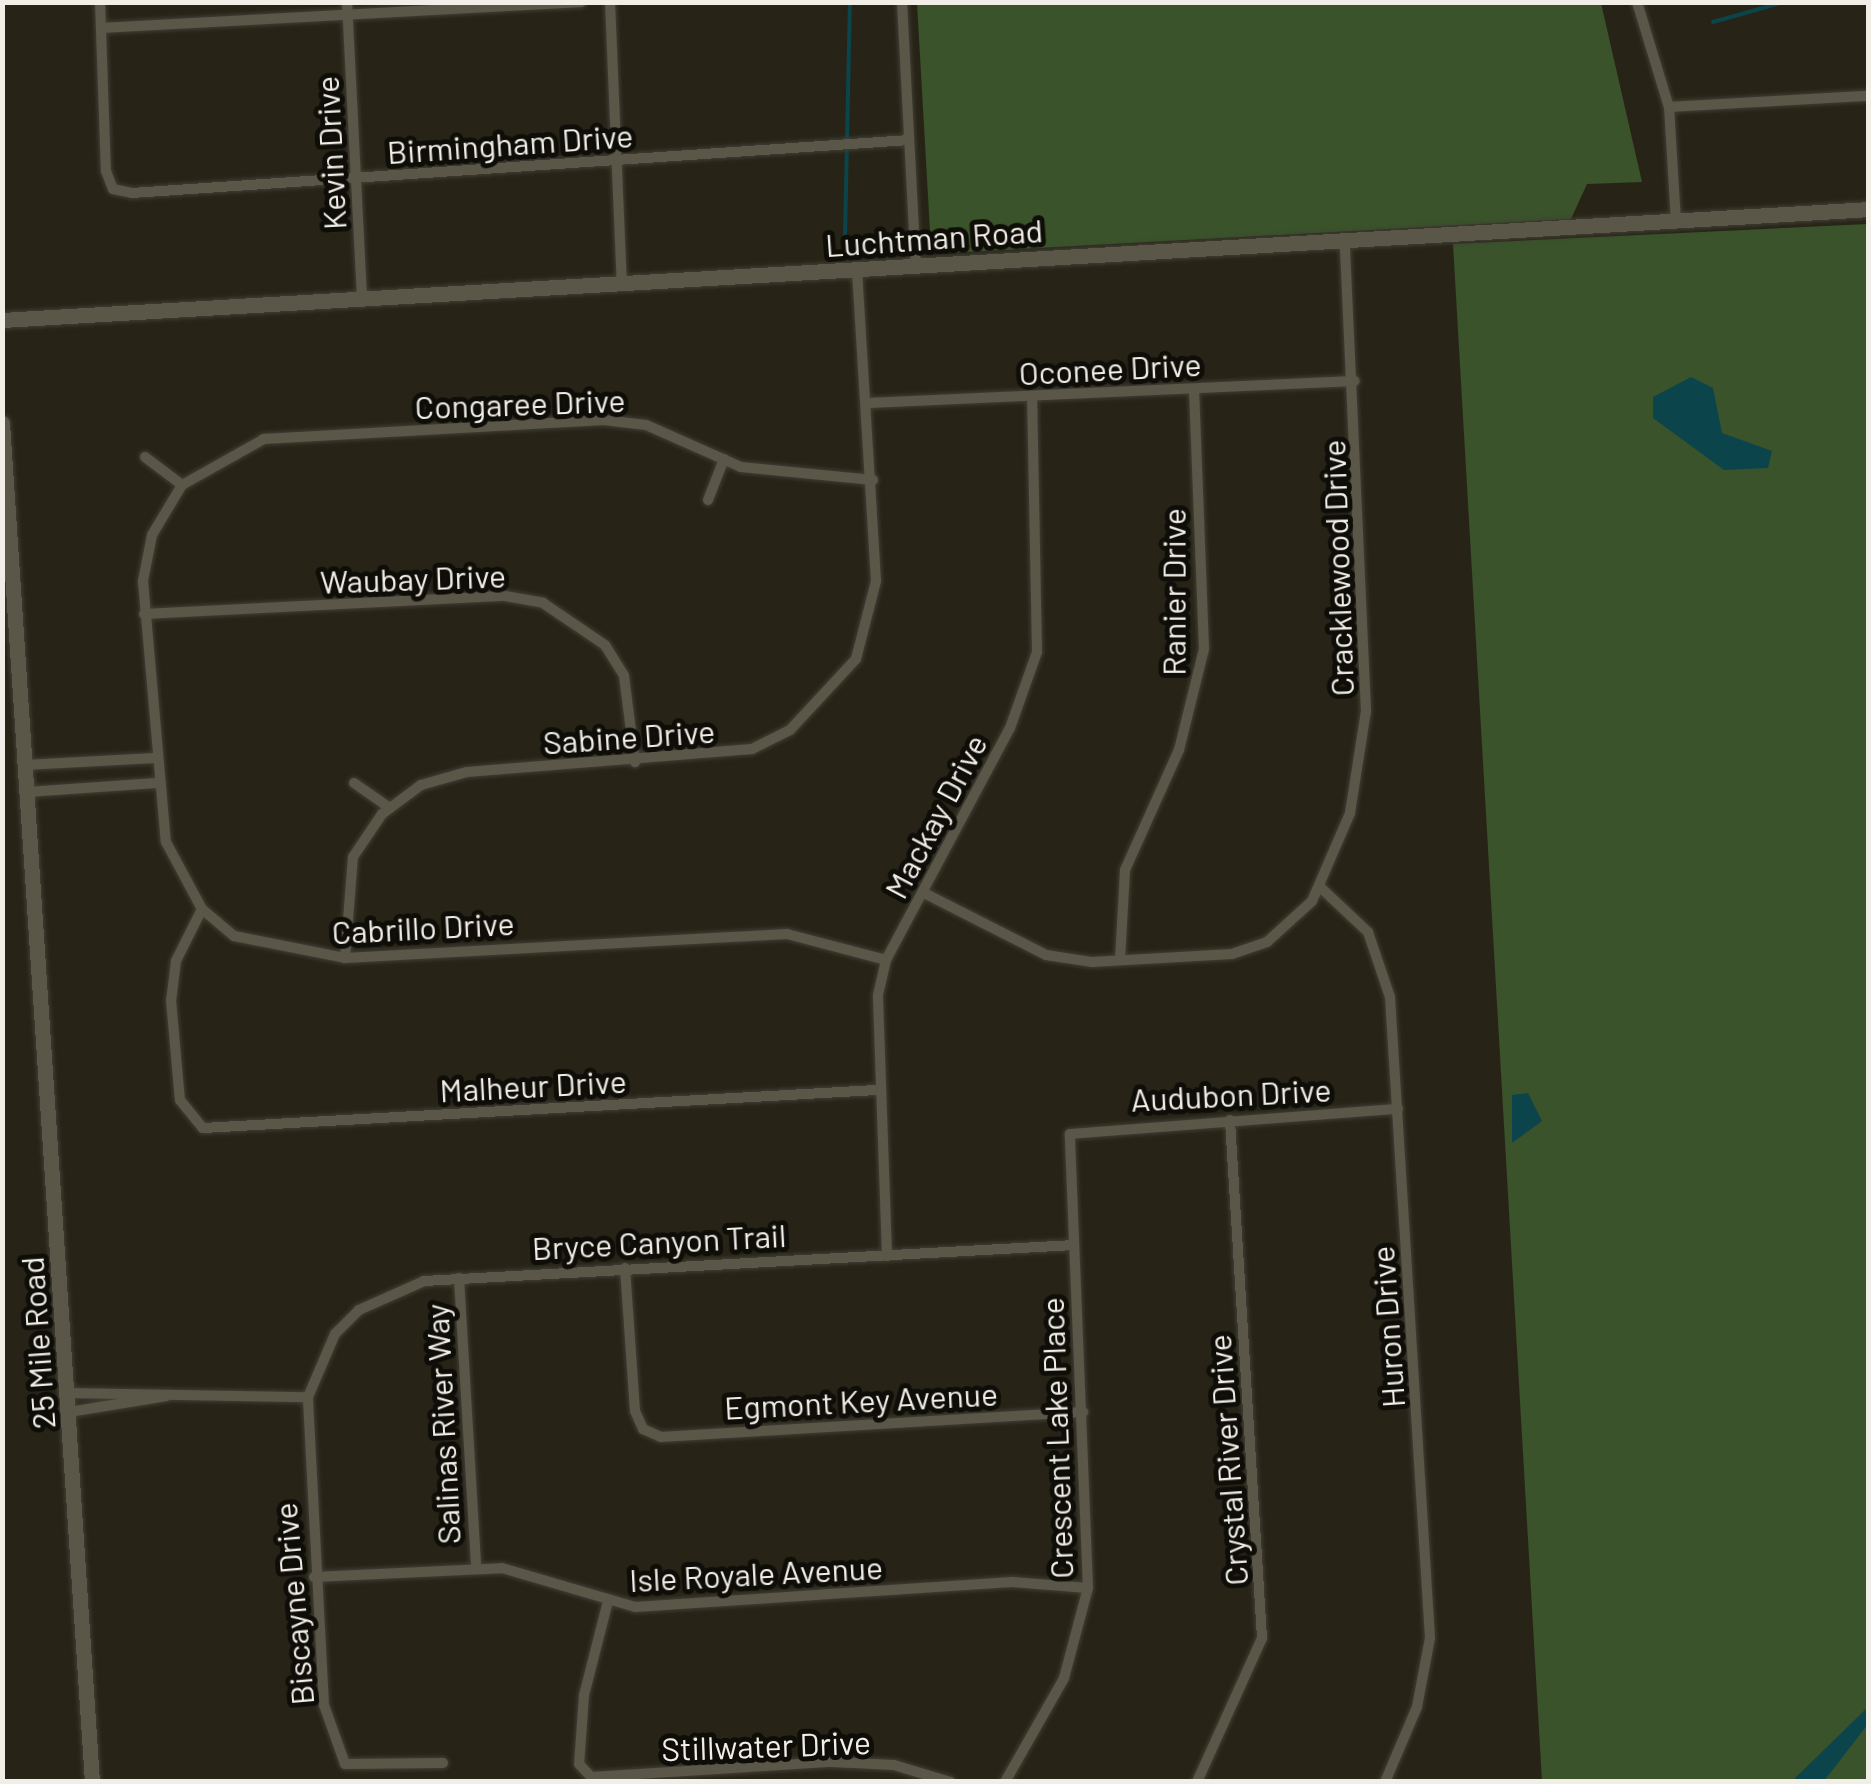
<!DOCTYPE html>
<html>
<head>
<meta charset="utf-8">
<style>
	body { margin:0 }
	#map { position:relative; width:1871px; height:1784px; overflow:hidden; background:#272417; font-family:Barlow,sans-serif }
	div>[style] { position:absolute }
	.green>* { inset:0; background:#3a532b }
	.water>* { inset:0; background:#0b444b }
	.stream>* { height:4px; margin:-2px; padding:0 2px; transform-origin:2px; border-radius:2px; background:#0b444b }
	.roads { filter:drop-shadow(0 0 2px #413e35) drop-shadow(0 0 2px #413e35) }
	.street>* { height:10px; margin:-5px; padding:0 5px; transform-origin:5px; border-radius:5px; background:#5a5748 }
	.secondary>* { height:15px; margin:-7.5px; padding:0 7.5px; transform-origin:7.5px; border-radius:7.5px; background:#5a5748 }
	span { translate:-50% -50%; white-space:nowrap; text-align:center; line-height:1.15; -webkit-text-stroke:10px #0f0d08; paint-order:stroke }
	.street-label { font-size:32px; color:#f0eee6 }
	.frame { position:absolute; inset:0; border:5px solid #f0eee6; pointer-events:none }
</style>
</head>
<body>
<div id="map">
	<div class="green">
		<i style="clip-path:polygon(917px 3px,1601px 3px,1642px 182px,1587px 184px,1571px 219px,947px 253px,930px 231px)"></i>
		<i style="clip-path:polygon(1868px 224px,1868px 1781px,1542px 1781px,1453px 244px)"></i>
	</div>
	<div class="water">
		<i style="clip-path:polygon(1691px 377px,1713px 388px,1722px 433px,1772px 451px,1768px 468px,1724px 470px,1653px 418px,1653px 397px)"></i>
		<i style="clip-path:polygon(1528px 1093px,1542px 1121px,1512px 1143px,1512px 1095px)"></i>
		<i style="clip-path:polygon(1868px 1707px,1868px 1724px,1824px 1781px,1792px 1781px)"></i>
	</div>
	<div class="stream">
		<i style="left:1713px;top:22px;width:74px;rotate:-15.7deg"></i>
		<i style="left:845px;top:236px;width:234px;rotate:-88.8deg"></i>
	</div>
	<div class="roads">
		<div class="street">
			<i style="left:100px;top:2px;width:169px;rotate:88deg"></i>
			<i style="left:106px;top:171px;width:19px;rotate:69deg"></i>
			<i style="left:113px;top:189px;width:19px;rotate:12deg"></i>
			<i style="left:132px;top:193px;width:779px;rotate:-3.9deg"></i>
			<i style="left:347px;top:2px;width:298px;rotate:87.1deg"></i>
			<i style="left:610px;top:2px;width:284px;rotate:87.6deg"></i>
			<i style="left:902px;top:2px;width:264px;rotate:87deg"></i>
			<i style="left:1637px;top:2px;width:110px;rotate:73.1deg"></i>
			<i style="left:1669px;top:107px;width:113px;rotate:86.5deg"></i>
			<i style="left:101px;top:28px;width:481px;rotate:-3.1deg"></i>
			<i style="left:1669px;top:107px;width:199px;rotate:-3.2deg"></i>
			<i style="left:868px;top:403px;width:487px;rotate:-2.6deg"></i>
			<i style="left:145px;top:457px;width:46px;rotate:37.1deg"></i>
			<i style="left:873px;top:480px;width:133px;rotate:-174.4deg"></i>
			<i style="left:741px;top:467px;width:104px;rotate:-156.1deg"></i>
			<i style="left:646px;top:425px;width:43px;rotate:-173.4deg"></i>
			<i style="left:603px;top:420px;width:340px;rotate:176.8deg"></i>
			<i style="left:264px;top:439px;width:94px;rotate:150.7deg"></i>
			<i style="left:182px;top:485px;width:58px;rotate:121deg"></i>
			<i style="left:152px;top:535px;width:47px;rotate:101.1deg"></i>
			<i style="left:143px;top:581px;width:262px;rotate:85deg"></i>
			<i style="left:166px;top:842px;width:76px;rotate:61.8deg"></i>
			<i style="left:202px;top:909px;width:42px;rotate:40.2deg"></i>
			<i style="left:234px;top:936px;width:113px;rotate:11.2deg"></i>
			<i style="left:345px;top:958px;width:443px;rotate:-3.1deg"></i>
			<i style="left:787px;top:934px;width:102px;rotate:14.7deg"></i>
			<i style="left:708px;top:500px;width:44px;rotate:-68.7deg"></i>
			<i style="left:144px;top:614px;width:361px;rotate:-2.9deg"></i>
			<i style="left:505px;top:596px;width:39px;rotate:10deg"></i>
			<i style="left:543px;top:603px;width:75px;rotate:34.1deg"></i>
			<i style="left:605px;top:645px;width:36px;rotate:58deg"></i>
			<i style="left:624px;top:676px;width:87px;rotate:82.7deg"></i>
			<i style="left:25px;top:765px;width:130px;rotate:-3.1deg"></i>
			<i style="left:354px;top:783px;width:44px;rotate:34.8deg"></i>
			<i style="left:27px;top:792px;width:130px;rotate:-4deg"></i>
			<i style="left:1320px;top:887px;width:66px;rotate:43.2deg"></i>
			<i style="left:1368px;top:932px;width:69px;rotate:71.3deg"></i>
			<i style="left:1390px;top:997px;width:642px;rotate:86.43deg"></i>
			<i style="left:1430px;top:1638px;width:70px;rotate:100.7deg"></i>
			<i style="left:1417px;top:1707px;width:82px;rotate:113.1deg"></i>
			<i style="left:924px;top:893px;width:137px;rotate:26.9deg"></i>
			<i style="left:1046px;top:955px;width:47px;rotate:8.7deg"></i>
			<i style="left:1092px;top:962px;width:140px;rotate:-3.3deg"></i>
			<i style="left:1232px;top:954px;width:37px;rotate:-19deg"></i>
			<i style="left:1267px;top:942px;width:61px;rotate:-42.3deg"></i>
			<i style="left:1312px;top:901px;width:96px;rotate:-66.6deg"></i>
			<i style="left:1350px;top:813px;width:103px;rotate:-81.1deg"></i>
			<i style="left:1366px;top:711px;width:471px;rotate:-92.6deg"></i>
			<i style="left:202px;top:909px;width:58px;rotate:116.6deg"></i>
			<i style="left:176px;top:961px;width:39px;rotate:97deg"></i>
			<i style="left:171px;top:1000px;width:100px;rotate:84.9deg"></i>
			<i style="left:180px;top:1100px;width:36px;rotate:51deg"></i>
			<i style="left:203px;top:1128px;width:675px;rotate:-3.23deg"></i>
			<i style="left:345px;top:958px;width:101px;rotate:-85.5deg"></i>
			<i style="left:353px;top:857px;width:52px;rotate:-56deg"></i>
			<i style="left:382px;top:814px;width:49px;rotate:-36.6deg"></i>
			<i style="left:421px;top:785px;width:48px;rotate:-15.8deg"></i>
			<i style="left:467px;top:772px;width:286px;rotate:-4.6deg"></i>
			<i style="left:752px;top:749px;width:42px;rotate:-26.6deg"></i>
			<i style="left:790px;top:730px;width:97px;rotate:-47.1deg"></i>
			<i style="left:856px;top:659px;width:81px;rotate:-75.6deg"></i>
			<i style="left:876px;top:581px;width:313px;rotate:-93.5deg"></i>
			<i style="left:1120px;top:960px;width:90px;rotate:-86.8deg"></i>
			<i style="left:1125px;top:870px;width:132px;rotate:-65.8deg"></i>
			<i style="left:1179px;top:750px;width:104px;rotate:-76.1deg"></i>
			<i style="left:1204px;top:649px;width:260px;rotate:-92.2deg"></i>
			<i style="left:887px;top:1256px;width:261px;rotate:-92deg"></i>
			<i style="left:878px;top:995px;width:36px;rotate:-77deg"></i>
			<i style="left:886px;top:960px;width:263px;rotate:-61.9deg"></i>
			<i style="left:1010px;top:728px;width:81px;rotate:-70.4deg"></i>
			<i style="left:1037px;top:652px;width:254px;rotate:-91.1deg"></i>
			<i style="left:625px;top:1268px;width:143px;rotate:86deg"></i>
			<i style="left:635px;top:1411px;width:20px;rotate:66deg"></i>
			<i style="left:643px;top:1429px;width:20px;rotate:24deg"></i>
			<i style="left:661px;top:1437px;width:423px;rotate:-3.4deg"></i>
			<i style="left:459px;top:1278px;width:290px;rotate:86.6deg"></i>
			<i style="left:67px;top:1393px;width:241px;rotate:1deg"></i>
			<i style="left:69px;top:1412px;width:99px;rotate:-9.3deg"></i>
			<i style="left:314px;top:1577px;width:188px;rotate:-2.7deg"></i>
			<i style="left:502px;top:1568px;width:139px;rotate:16.3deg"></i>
			<i style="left:635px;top:1607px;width:378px;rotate:-3.8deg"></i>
			<i style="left:1012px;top:1582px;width:76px;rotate:4.5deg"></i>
			<i style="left:607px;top:1605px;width:93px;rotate:104.3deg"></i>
			<i style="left:584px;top:1695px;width:69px;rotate:94.1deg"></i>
			<i style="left:579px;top:1764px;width:18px;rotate:47deg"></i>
			<i style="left:591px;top:1777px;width:241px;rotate:-3.6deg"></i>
			<i style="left:832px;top:1762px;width:62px;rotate:2.8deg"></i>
			<i style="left:894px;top:1765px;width:59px;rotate:16.9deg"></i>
			<i style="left:443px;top:1763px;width:98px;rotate:179.4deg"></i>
			<i style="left:345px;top:1764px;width:63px;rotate:-109.6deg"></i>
			<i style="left:324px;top:1705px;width:308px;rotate:-93deg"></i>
			<i style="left:308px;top:1397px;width:69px;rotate:-66.8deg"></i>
			<i style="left:335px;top:1334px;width:34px;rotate:-45deg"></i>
			<i style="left:359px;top:1310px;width:71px;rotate:-24deg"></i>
			<i style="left:424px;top:1281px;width:650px;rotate:-3.17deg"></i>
			<i style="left:1005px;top:1782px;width:120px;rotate:-60.4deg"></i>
			<i style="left:1064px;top:1678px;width:93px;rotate:-75.1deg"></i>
			<i style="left:1088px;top:1588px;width:454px;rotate:-92.3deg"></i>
			<i style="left:1070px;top:1134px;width:329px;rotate:-4.4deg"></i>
			<i style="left:1197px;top:1782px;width:158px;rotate:-65.7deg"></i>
			<i style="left:1262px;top:1638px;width:519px;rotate:-93.54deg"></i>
		</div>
		<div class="secondary">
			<i style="left:2px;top:320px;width:1869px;rotate:-3.4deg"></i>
			<i style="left:2px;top:423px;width:1362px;rotate:86.21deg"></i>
		</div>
	</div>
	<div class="street-label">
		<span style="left:510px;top:143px;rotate:-4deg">Birmingham Drive</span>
		<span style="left:330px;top:153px;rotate:-93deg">Kevin Drive</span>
		<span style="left:934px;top:237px;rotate:-4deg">Luchtman Road</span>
		<span style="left:1110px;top:368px;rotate:-3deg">Oconee Drive</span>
		<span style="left:520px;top:403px;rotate:-2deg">Congaree Drive</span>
		<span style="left:1337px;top:568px;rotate:-92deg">Cracklewood Drive</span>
		<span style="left:413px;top:578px;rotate:-2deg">Waubay Drive</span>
		<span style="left:1173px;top:592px;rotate:-90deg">Ranier Drive</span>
		<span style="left:629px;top:736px;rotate:-4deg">Sabine Drive</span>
		<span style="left:935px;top:816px;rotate:-62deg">Mackay Drive</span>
		<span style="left:423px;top:927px;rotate:-3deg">Cabrillo Drive</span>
		<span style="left:533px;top:1085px;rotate:-3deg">Malheur Drive</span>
		<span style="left:1231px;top:1094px;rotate:-3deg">Audubon Drive</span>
		<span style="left:659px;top:1241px;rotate:-3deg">Bryce Canyon Trail</span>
		<span style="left:1387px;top:1327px;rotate:-94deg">Huron Drive</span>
		<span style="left:37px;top:1343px;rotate:-94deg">25 Mile Road</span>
		<span style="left:861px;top:1400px;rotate:-3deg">Egmont Key Avenue</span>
		<span style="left:442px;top:1424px;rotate:-93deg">Salinas River Way</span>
		<span style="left:1056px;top:1438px;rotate:-92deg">Crescent Lake Place</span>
		<span style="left:1227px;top:1460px;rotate:-94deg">Crystal River Drive</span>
		<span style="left:756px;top:1573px;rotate:-3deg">Isle Royale Avenue</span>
		<span style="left:293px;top:1604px;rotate:-95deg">Biscayne Drive</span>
		<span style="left:766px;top:1745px;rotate:-2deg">Stillwater Drive</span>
	</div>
	<div class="frame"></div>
</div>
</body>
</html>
